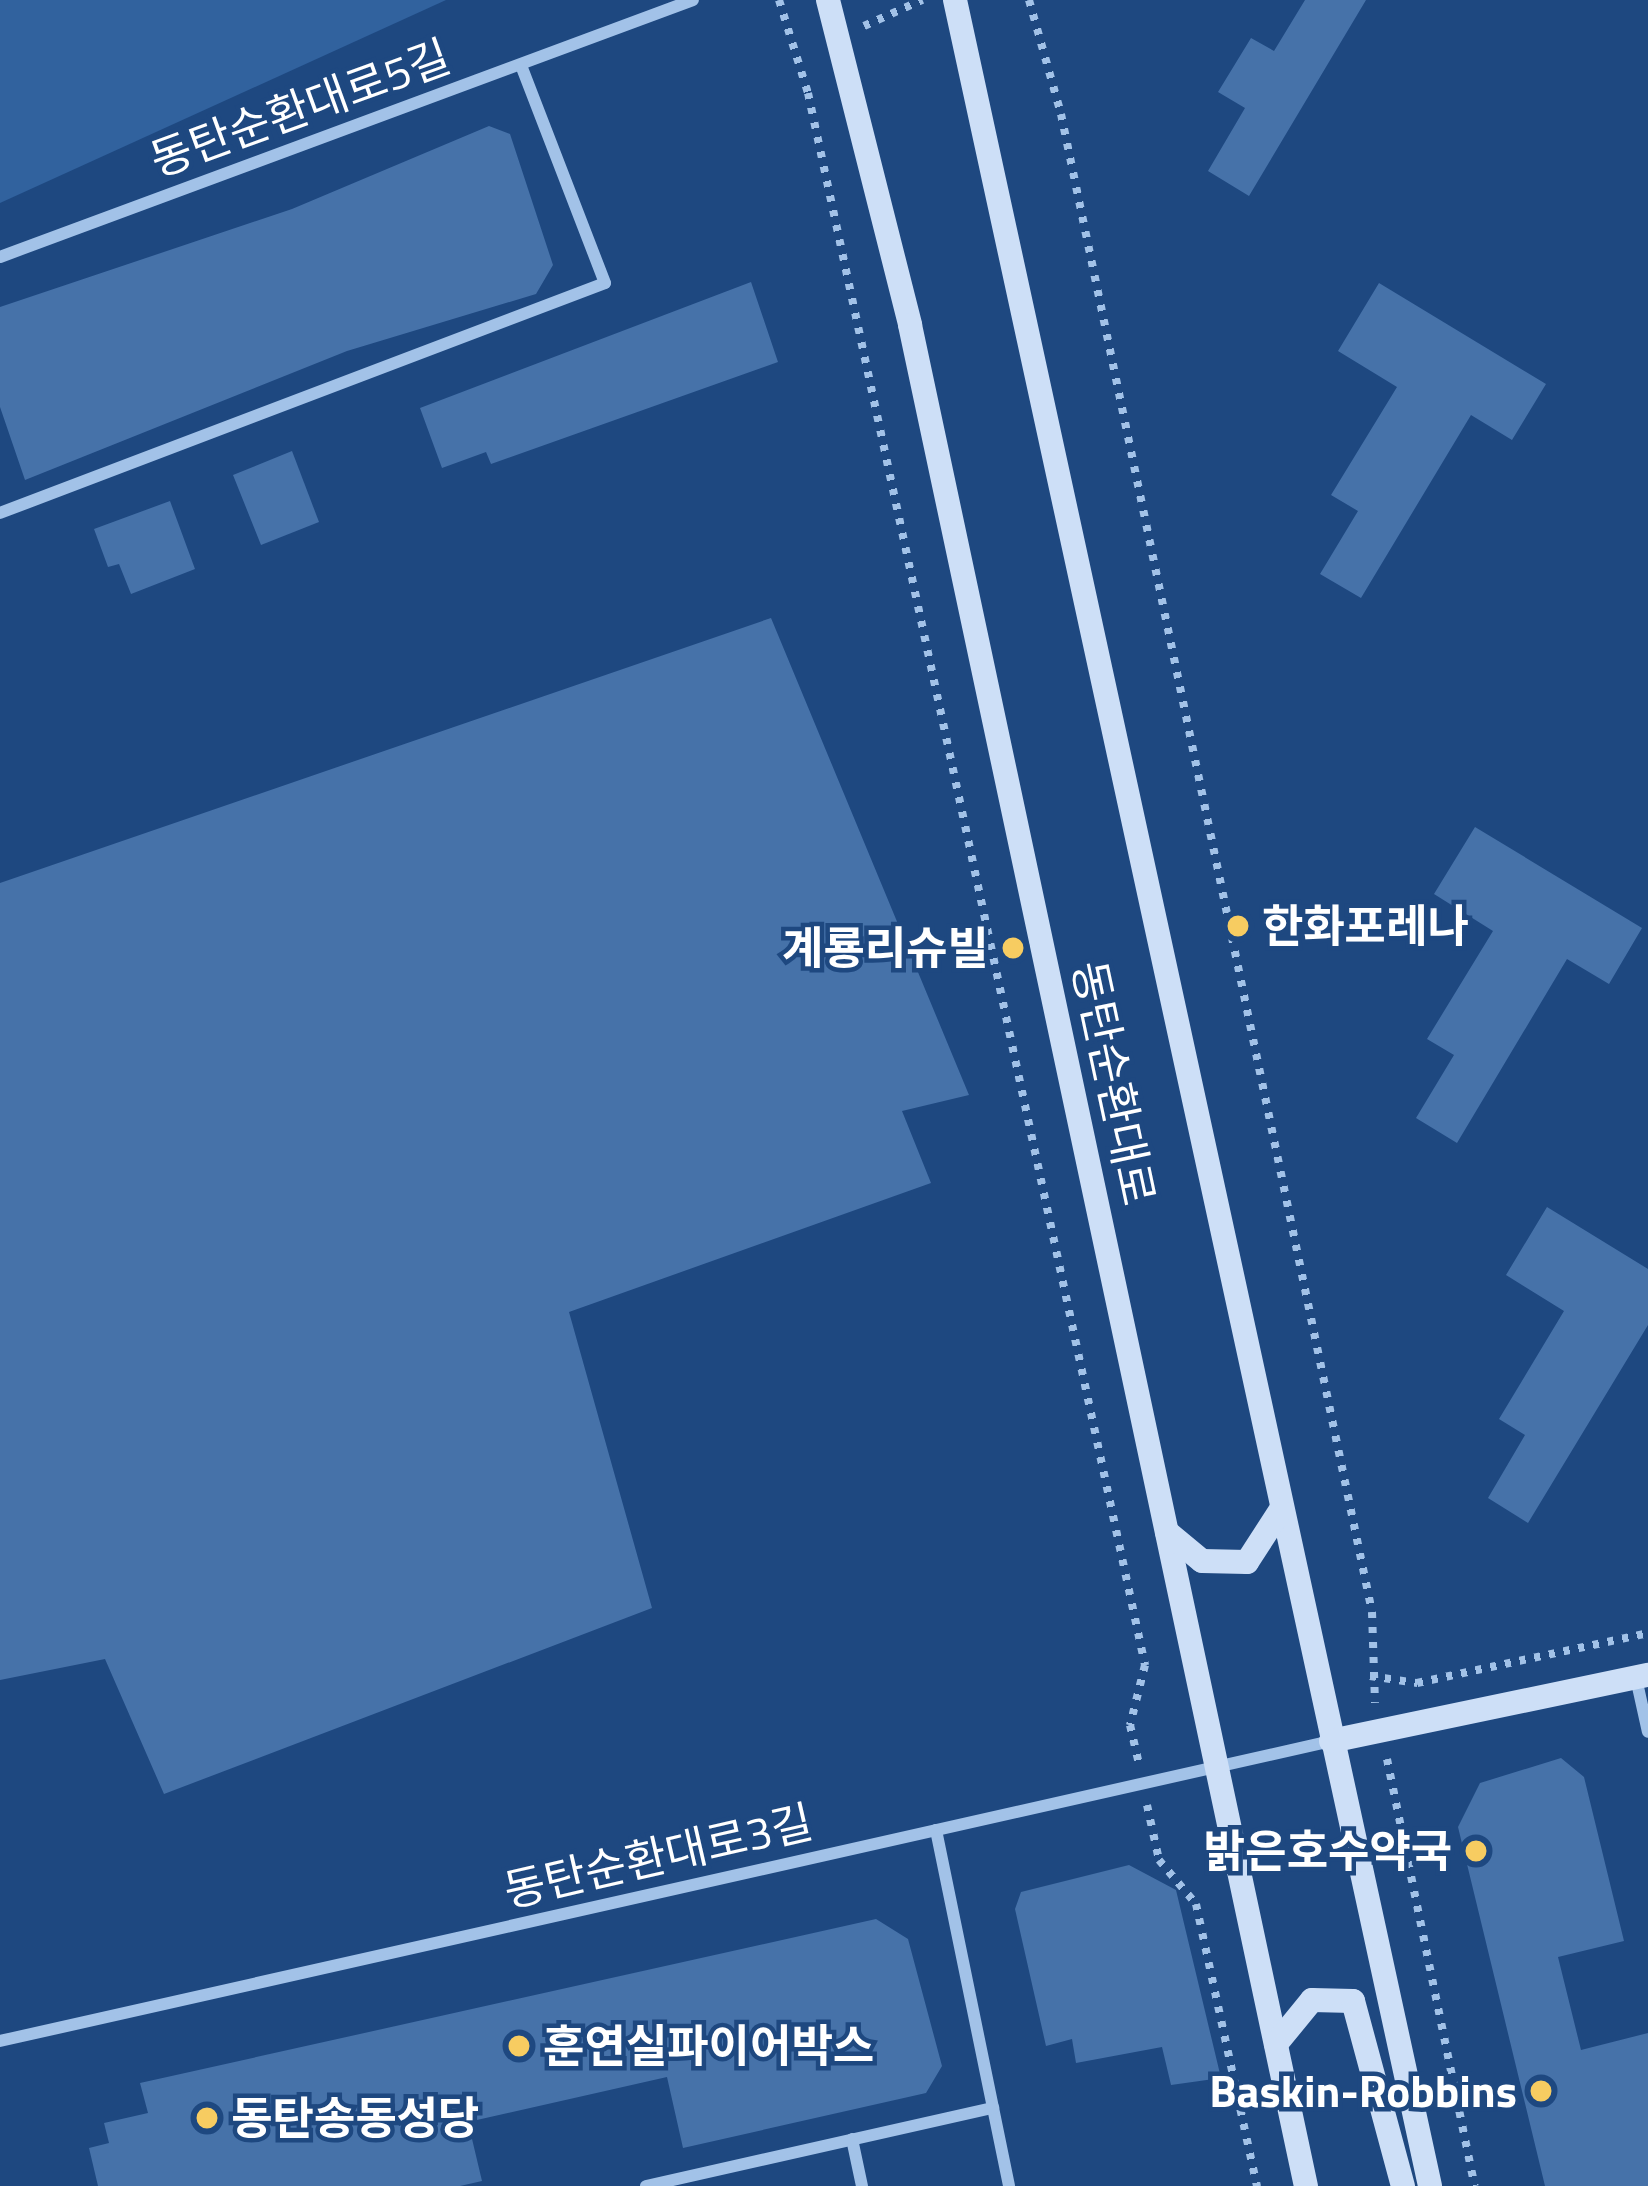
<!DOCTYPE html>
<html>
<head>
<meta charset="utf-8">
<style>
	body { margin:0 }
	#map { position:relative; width:1648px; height:2186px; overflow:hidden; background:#1e4880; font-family:"Titillium Web","Noto Sans KR",sans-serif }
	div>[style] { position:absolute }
	.green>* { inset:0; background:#31629e }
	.building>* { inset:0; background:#4672a9 }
	.path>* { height:8px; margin-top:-4px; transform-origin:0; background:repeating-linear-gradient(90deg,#a2c2e8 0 6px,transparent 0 15px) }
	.street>* { height:12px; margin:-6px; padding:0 6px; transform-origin:6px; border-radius:6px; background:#a2c2e8 }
	.secondary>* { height:24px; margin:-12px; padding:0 12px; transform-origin:12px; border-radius:12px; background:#cddff7 }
	.dots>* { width:33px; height:33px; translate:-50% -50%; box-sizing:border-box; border:6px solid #1e4880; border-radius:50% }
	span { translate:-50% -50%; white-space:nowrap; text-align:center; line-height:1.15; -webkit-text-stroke:9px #1e4880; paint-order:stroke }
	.street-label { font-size:45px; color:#fff }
	.poi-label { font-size:45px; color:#fff; font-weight:700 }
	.left { translate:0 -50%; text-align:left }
	.right { translate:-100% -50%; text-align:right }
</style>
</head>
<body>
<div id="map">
	<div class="green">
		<i style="clip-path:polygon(0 0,446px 0,0 203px)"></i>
	</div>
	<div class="building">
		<i style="clip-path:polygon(1305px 0,1366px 0,1249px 196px,1208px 171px,1245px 108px,1218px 92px,1251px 38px,1274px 51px)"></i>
		<i style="clip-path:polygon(489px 126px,510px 134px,553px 265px,536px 294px,347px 351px,25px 480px,0 407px,0 307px,292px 209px)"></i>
		<i style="clip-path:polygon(751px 282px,778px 362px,491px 464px,486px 452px,442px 468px,420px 408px)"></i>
		<i style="clip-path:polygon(1379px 283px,1546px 384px,1512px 440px,1471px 415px,1361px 598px,1320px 574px,1358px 511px,1331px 495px,1397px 387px,1338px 351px)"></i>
		<i style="clip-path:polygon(292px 451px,319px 522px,261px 545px,233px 475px)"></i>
		<i style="clip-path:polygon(170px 501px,195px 569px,131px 594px,119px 564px,108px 567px,94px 529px)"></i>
		<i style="clip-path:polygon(771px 618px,969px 1095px,902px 1111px,931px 1183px,569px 1312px,652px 1608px,164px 1794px,105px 1659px,0 1680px,0 883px)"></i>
		<i style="clip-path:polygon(1475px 827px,1642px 928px,1609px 984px,1567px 959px,1457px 1143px,1416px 1118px,1454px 1055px,1427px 1039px,1493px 931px,1434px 894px)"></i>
		<i style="clip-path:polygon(1547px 1207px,1648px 1269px,1648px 1325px,1528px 1523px,1488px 1498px,1525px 1435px,1499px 1419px,1564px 1311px,1506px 1275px)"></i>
		<i style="clip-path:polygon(1561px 1758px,1584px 1777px,1624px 1941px,1558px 1957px,1581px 2050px,1648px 2033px,1648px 2186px,1545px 2186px,1458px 1827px,1480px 1783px)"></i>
		<i style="clip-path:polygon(1129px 1865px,1176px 1890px,1221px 2078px,1171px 2085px,1162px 2047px,1076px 2063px,1072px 2039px,1046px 2046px,1015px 1909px,1021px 1892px)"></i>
		<i style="clip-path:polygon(876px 1919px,908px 1939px,942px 2066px,926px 2093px,683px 2148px,667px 2077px,468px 2122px,482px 2181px,460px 2186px,98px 2186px,89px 2148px,109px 2143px,104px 2123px,148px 2113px,140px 2083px)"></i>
	</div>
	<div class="path">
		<i style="left:779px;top:0;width:97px;rotate:72.7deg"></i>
		<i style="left:808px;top:93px;width:1608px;rotate:77.9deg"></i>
		<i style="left:1145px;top:1665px;width:62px;rotate:104deg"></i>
		<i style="left:1130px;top:1725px;width:37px;rotate:77deg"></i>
		<i style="left:1029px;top:0;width:118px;rotate:74.3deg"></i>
		<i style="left:1061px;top:114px;width:1530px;rotate:78.27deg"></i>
		<i style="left:1372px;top:1612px;width:91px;rotate:88.1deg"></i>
		<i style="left:864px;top:26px;width:64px;rotate:-24.1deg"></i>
		<i style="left:1370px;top:1676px;width:48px;rotate:8.5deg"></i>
		<i style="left:1417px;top:1683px;width:236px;rotate:-12.2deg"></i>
		<i style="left:1387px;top:1759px;width:436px;rotate:78.4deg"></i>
		<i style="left:1147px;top:1805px;width:56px;rotate:77.7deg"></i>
		<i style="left:1159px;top:1860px;width:57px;rotate:49.9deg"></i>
		<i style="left:1196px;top:1904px;width:289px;rotate:77.8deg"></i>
	</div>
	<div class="street">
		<i style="left:0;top:257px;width:739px;rotate:-20.35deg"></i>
		<i style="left:0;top:513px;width:647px;rotate:-20.82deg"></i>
		<i style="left:605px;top:283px;width:234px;rotate:-111.1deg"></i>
		<i style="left:1636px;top:1678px;width:55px;rotate:77.5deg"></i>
		<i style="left:936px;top:1830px;width:363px;rotate:78.4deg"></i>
		<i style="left:0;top:2041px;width:1364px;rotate:-12.7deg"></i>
		<i style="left:852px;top:2139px;width:48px;rotate:78deg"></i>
		<i style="left:646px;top:2186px;width:356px;rotate:-12.7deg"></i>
	</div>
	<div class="secondary">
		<i style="left:828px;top:0;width:335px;rotate:75.8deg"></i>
		<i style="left:910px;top:325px;width:1903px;rotate:77.99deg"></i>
		<i style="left:955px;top:0;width:2237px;rotate:77.74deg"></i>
		<i style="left:1167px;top:1532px;width:45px;rotate:39.6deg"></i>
		<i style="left:1202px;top:1561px;width:45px;rotate:1.3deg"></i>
		<i style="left:1247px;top:1562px;width:61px;rotate:-57.1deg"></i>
		<i style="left:1331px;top:1741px;width:324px;rotate:-11.8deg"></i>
		<i style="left:1276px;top:2044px;width:57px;rotate:-50.7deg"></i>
		<i style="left:1312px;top:2000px;width:41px;rotate:1.4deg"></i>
		<i style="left:1353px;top:2001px;width:192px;rotate:74.9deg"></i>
	</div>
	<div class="dots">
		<i style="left:1238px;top:926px;background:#f7cc61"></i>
		<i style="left:1013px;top:948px;background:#f7cc61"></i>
		<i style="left:1476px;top:1851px;background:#f7cc61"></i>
		<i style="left:519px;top:2046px;background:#f7cc61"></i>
		<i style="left:1541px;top:2091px;background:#f7cc61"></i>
		<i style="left:207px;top:2118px;background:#f7cc61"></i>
	</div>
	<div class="street-label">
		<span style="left:300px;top:108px;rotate:-20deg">동탄순환대로5길</span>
		<span style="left:1114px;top:1083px;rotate:78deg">동탄순환대로</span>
		<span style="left:658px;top:1856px;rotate:-13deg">동탄순환대로3길</span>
	</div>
	<div class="poi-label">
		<span class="left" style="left:1262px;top:926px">한화포레나</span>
		<span class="right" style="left:989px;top:948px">계룡리슈빌</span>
		<span class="right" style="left:1452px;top:1851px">밝은호수약국</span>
		<span class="left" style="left:543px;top:2046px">훈연실파이어박스</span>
		<span class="right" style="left:1517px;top:2091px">Baskin-Robbins</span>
		<span class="left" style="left:231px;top:2118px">동탄송동성당</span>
	</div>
</div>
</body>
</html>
